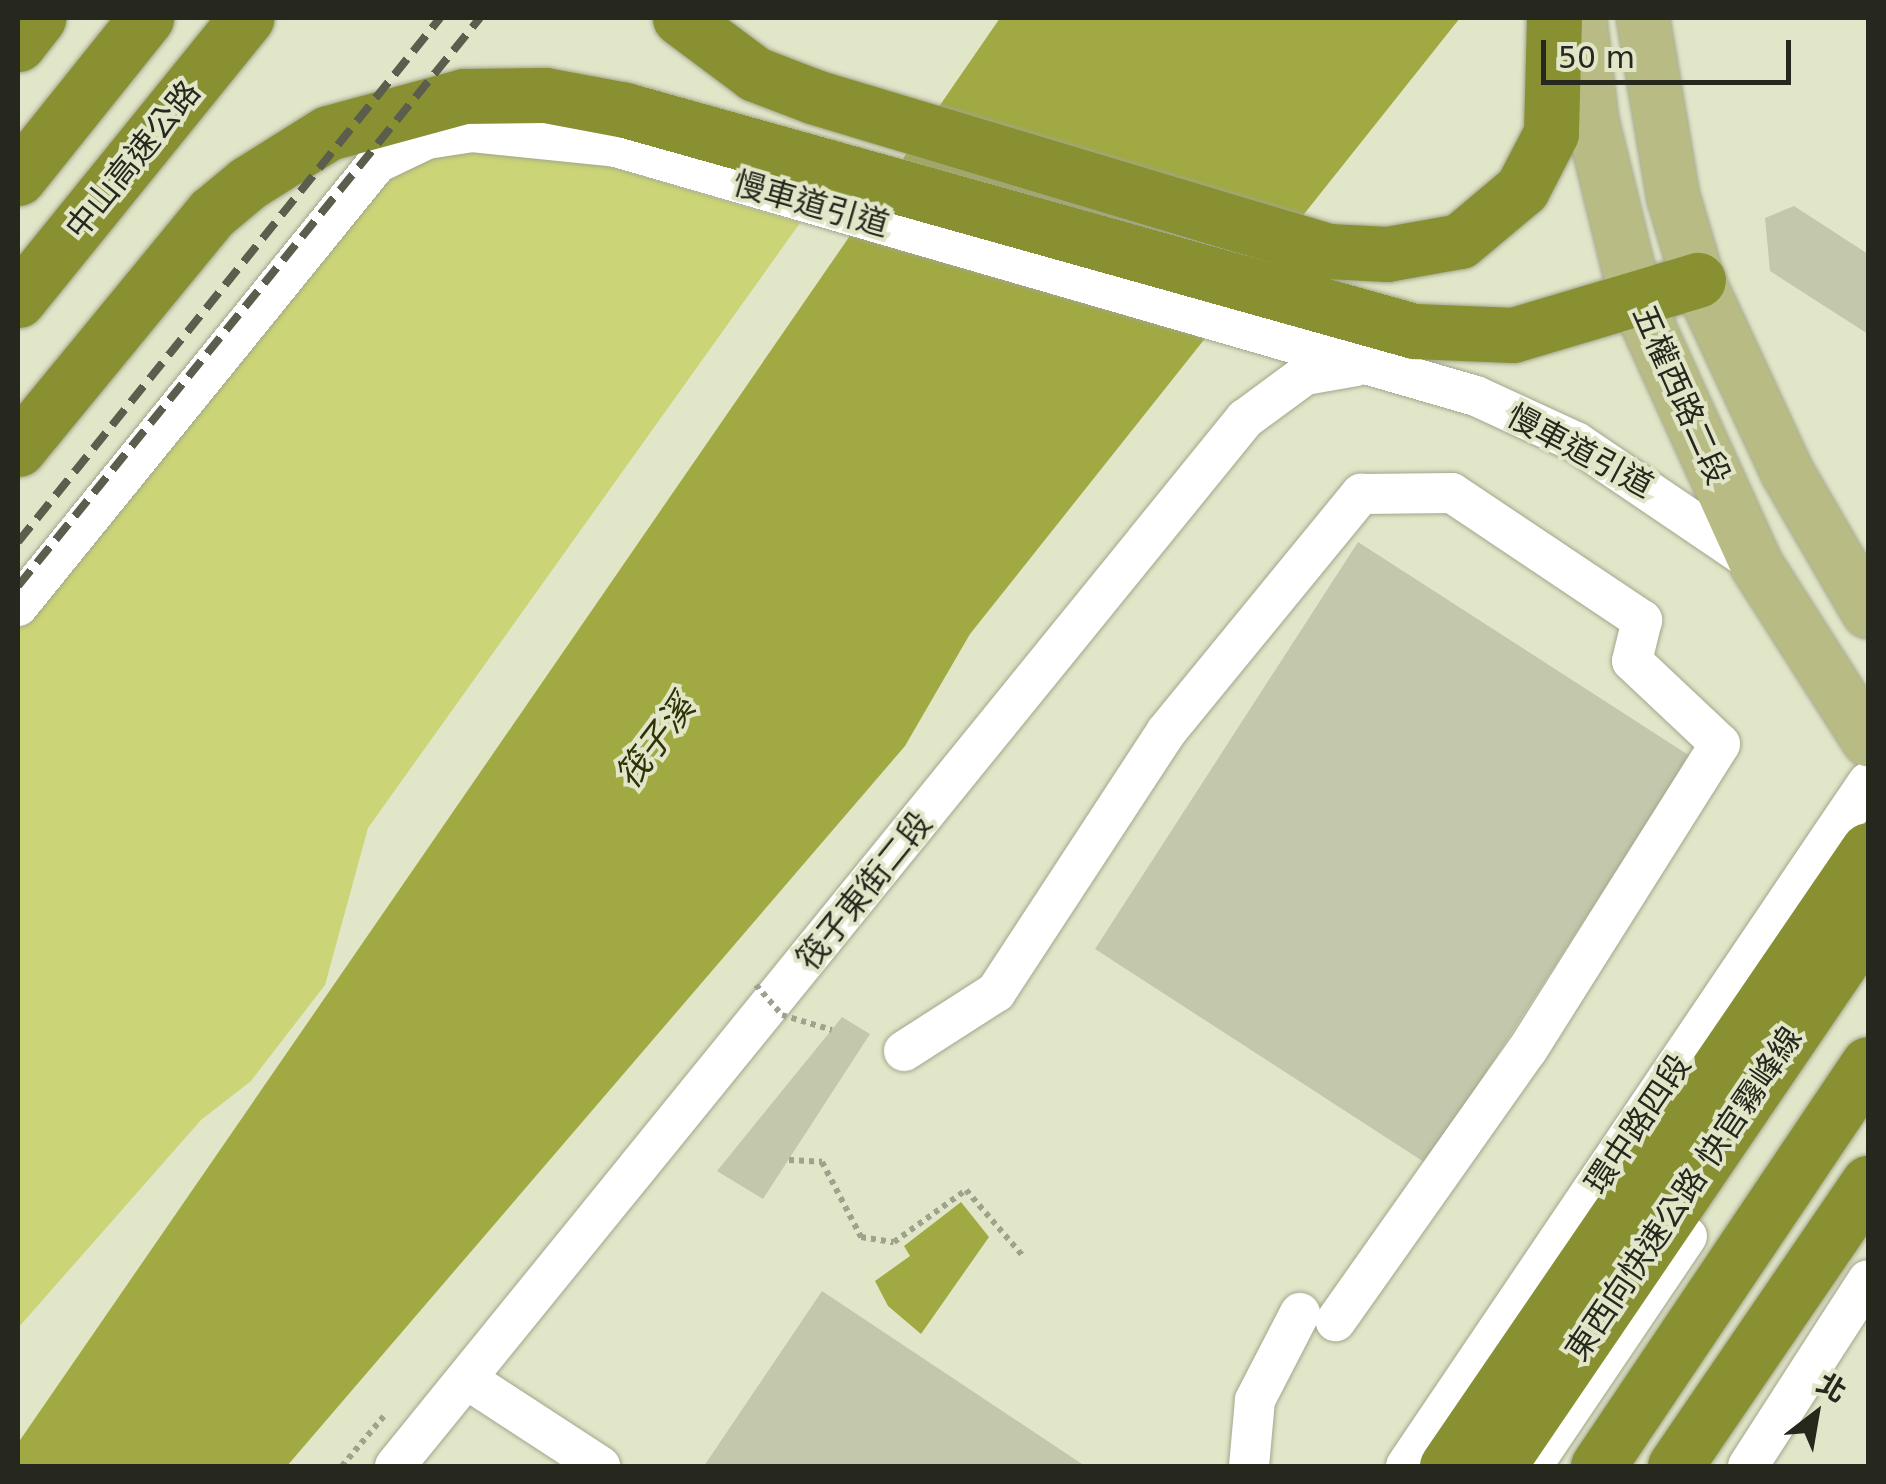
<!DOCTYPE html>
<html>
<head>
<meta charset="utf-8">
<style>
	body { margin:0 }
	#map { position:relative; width:1886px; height:1484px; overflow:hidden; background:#e2e6c9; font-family:"DejaVu Sans","Noto Sans TC",sans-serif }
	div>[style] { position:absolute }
	.green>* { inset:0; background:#cbd476 }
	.water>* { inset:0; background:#a1a942 }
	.building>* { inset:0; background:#c3c7ab }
	.path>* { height:6px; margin-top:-3px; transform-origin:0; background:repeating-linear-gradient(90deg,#9fa28c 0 5px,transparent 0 10px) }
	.roads { filter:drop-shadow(0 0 2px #a2a68b) drop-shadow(0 0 2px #a2a68b) }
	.minor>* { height:40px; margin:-20px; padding:0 20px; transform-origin:20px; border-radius:20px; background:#fff }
	.major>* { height:52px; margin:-26px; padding:0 26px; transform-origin:26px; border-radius:26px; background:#b8bc84 }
	.highway>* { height:55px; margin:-27.5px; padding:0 27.5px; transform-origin:27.5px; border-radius:27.5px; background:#899032 }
	.rail>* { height:8px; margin-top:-4px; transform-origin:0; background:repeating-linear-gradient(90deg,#5b5d4d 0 20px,transparent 0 30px) }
	.path-bridge>* { height:6px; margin-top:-3px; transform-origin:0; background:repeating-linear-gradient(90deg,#9fa28c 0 5px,transparent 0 10px) }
	span { translate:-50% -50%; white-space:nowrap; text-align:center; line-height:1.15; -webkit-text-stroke:8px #e2e6c9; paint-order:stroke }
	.street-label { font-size:32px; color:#27281d }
	.water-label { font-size:35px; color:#2f3206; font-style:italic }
	.frame { position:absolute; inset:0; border:20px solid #27281d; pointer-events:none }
	.north { position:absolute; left:1766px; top:1364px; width:100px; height:100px; -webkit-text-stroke:8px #e2e6c9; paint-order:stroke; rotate:31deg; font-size:28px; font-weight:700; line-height:40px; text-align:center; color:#27281d }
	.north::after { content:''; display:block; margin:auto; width:35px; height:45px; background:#27281d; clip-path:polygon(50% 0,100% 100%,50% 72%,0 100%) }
	.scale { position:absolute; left:1541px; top:40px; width:250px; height:45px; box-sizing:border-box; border:5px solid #27281d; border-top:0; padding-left:12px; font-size:30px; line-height:35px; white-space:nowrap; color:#27281d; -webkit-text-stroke:8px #e2e6c9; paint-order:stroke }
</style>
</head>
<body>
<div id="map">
	<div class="green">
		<i style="clip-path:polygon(469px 145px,566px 154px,800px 223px,368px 828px,325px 985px,251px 1081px,201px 1120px,18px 1328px,18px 630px,391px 171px)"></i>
	</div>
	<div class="water">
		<i style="clip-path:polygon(1000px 18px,1460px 18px,970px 634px,905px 746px,287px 1466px,18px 1466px,18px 1443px)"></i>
		<i style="clip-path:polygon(961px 1202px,989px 1237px,921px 1334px,888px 1306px,875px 1281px,910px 1256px,904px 1246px)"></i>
	</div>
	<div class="building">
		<i style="clip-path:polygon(1794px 206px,1868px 254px,1868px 334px,1770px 271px,1765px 218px)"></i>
		<i style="clip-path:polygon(1358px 542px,1690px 756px,1427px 1164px,1095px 949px)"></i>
		<i style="clip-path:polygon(842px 1017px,870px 1034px,763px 1199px,717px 1171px)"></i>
		<i style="clip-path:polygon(822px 1291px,1085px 1466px,704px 1466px)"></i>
	</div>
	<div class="path">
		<i style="left:789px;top:1160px;width:33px;rotate:3deg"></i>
		<i style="left:822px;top:1162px;width:85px;rotate:62.5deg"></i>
		<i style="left:861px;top:1237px;width:33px;rotate:9deg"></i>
		<i style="left:894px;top:1242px;width:89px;rotate:-35.8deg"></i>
		<i style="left:966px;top:1190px;width:87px;rotate:49.2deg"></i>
		<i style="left:342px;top:1466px;width:65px;rotate:-50deg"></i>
	</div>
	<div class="roads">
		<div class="minor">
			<i style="left:18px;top:606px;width:570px;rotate:-50.98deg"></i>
			<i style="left:377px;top:163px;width:55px;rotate:-25.6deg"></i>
			<i style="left:427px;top:139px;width:46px;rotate:-8.8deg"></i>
			<i style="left:472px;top:132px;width:145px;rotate:5.9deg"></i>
			<i style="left:616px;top:147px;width:895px;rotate:16.15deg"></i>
			<i style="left:1476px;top:396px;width:110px;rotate:24.7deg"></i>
			<i style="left:1576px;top:442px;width:217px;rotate:34.1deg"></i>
			<i style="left:904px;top:1051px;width:109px;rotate:-32.7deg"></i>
			<i style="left:996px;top:992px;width:311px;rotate:-56.8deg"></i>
			<i style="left:1166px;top:732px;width:308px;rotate:-50.7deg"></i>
			<i style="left:1361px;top:494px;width:91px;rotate:-0.6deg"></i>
			<i style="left:1452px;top:493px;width:229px;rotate:33.8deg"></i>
			<i style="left:1642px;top:620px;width:42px;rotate:103.7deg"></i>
			<i style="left:1632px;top:661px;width:121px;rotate:43.3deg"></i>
			<i style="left:1720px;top:744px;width:362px;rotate:122.2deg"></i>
			<i style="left:1527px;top:1050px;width:332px;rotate:125.2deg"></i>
			<i style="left:468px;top:1380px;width:158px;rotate:33.1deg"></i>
			<i style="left:395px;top:1466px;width:1349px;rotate:-50.93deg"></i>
			<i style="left:1245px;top:419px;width:74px;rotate:-36.3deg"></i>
			<i style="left:1305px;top:375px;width:52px;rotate:-10deg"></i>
			<i style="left:1249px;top:1466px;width:66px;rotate:-84.8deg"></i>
			<i style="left:1255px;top:1400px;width:98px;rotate:-62.7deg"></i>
			<i style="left:1406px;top:1466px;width:825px;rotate:-55.96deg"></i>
			<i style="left:1532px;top:1466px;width:277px;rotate:-56deg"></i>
			<i style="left:1748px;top:1466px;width:221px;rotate:-57.2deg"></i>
		</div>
		<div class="major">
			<i style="left:1580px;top:18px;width:103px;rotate:83.3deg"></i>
			<i style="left:1592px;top:120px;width:184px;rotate:76.2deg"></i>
			<i style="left:1636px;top:299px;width:291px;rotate:65.6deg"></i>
			<i style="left:1756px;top:564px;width:209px;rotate:57.5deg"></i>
			<i style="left:1643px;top:18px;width:181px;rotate:80.4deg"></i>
			<i style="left:1673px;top:196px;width:88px;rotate:73.4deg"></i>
			<i style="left:1698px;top:280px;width:212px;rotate:65.1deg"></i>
			<i style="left:1787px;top:472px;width:162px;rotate:59.9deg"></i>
		</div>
		<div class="highway">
			<i style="left:680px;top:18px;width:94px;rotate:36.7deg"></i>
			<i style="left:755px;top:74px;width:64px;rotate:21deg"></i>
			<i style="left:815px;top:97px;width:536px;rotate:16.71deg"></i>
			<i style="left:1328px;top:251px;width:59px;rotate:2.9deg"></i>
			<i style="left:1387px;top:254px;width:74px;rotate:-10.1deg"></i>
			<i style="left:1460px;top:241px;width:81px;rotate:-40deg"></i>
			<i style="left:1522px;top:189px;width:63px;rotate:-62.6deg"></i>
			<i style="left:1551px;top:133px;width:115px;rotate:-88.5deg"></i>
			<i style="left:18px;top:44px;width:33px;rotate:-52deg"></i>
			<i style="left:18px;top:178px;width:205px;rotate:-51.3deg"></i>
			<i style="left:18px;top:300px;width:363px;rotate:-51deg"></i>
			<i style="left:18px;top:449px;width:306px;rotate:-50.6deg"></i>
			<i style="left:212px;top:213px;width:47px;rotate:-39.8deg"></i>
			<i style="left:248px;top:183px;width:94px;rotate:-32deg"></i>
			<i style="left:328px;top:133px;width:141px;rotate:-15.2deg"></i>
			<i style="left:464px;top:96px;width:81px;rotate:-0.7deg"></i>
			<i style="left:545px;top:95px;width:81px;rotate:10.6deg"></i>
			<i style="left:625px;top:110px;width:819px;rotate:15.65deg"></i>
			<i style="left:1414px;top:331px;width:99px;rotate:2.3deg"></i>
			<i style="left:1513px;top:335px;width:193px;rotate:-16.6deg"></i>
			<i style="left:1447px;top:1466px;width:746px;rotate:-55.65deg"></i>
			<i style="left:1498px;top:1466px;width:658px;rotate:-55.78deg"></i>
			<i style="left:1598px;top:1466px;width:484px;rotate:-56.1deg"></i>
			<i style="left:1675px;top:1466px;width:343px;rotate:-55.7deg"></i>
		</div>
	</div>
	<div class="rail">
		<i style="left:18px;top:542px;width:673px;rotate:-51.15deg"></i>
		<i style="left:18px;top:586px;width:732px;rotate:-50.88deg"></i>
	</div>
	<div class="path-bridge">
		<i style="left:756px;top:985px;width:40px;rotate:49deg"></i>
		<i style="left:782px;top:1015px;width:52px;rotate:16.7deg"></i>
	</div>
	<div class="street-label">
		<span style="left:133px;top:160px;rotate:-51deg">中山高速公路</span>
		<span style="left:811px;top:204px;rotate:16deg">慢車道引道</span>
		<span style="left:1681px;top:395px;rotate:66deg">五權西路二段</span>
		<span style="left:1580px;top:451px;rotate:28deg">慢車道引道</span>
		<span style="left:864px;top:891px;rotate:-51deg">筏子東街二段</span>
		<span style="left:1638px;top:1124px;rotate:-56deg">環中路四段</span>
		<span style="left:1684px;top:1194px;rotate:-56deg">東西向快速公路 快官霧峰線</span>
	</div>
	<div class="water-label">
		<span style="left:655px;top:742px;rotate:-53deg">筏子溪</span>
	</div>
	<div class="frame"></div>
	<div class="north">北</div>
	<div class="scale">50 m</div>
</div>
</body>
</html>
